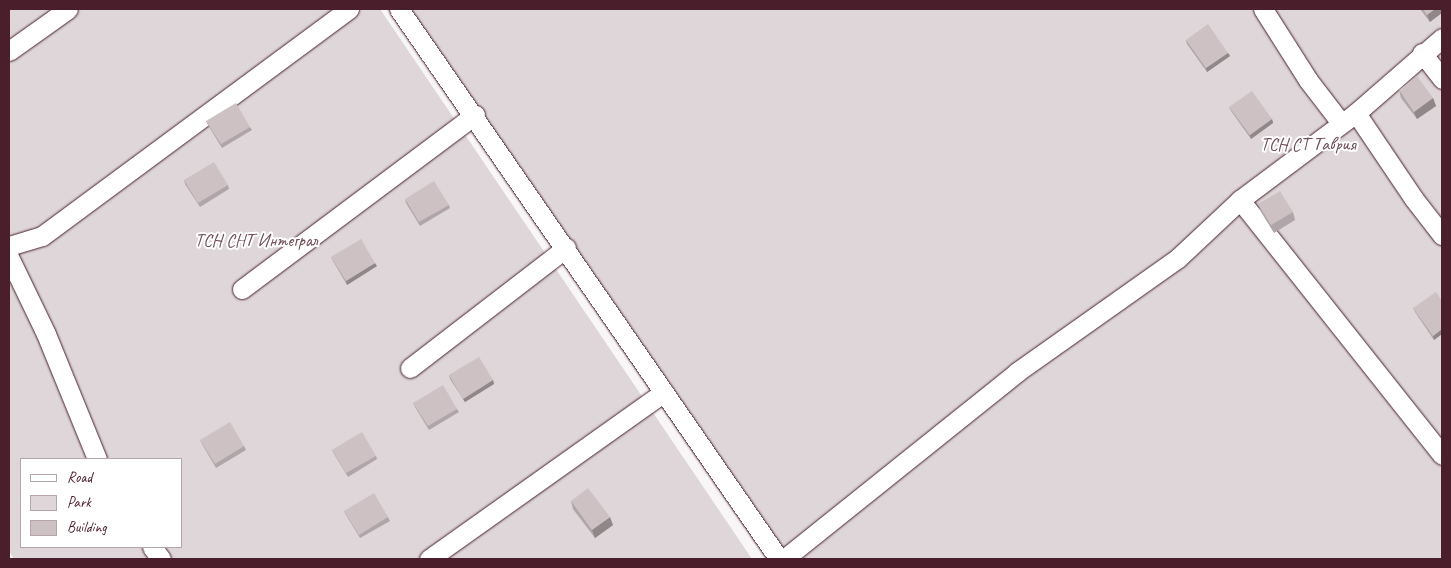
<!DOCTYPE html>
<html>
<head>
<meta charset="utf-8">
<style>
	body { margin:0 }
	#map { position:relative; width:1451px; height:568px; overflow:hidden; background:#f8f6f7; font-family:Caveat,sans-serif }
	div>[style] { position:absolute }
	.green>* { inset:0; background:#ded6d9 }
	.roads { filter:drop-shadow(0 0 1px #4a1f2b) drop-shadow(0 0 1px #4a1f2b) }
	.street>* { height:19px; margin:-9.5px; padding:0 9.5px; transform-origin:9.5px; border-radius:9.5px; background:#fff }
	.wall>* { inset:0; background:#b0a6a9 }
	.shaded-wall>* { inset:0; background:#908789 }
	.building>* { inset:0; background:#cdc1c4 }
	span { translate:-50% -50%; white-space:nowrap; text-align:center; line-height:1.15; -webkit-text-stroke:4px #fff; paint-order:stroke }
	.park-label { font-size:18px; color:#6f4d56 }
	.frame { position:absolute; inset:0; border:10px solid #4a1f2b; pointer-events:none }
	.legend { position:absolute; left:20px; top:458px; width:162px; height:90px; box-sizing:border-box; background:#fff; border:1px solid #b7a5aa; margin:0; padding:6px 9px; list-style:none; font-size:15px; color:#4a1f2b }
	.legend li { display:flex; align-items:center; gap:10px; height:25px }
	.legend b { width:25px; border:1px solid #b7a5aa }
</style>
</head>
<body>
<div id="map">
	<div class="green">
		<i style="clip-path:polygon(evenodd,9px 9px,380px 9px,752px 559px,14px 559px,9px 551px,9px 9px,21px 459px,181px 459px,181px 547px,21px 547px,21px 459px)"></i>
		<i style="clip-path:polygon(387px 9px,1442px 9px,1442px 559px,766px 559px)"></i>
	</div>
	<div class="roads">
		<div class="street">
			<i style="left:399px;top:9px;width:669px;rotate:55.36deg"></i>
			<i style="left:1263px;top:9px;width:84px;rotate:57.6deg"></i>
			<i style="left:1308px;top:80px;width:54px;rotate:52.5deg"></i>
			<i style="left:9px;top:51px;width:72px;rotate:-35.4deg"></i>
			<i style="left:1422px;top:53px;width:33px;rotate:52deg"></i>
			<i style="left:1356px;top:113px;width:104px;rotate:56deg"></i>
			<i style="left:1414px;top:199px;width:46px;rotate:52.1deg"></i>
			<i style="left:1240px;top:200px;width:325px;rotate:51.6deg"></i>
			<i style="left:9px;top:246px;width:34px;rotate:-17deg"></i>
			<i style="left:42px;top:236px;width:382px;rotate:-36.5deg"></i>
			<i style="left:9px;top:257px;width:85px;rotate:64.3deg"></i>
			<i style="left:46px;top:334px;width:135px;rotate:67.8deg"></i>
			<i style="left:242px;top:289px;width:291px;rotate:-36.8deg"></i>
			<i style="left:410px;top:368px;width:197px;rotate:-37.6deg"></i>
			<i style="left:152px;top:547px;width:15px;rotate:53deg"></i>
			<i style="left:429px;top:559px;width:288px;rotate:-35.4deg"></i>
			<i style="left:784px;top:559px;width:299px;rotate:-38.7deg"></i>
			<i style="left:1017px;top:372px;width:197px;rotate:-35.3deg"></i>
			<i style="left:1178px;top:258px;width:85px;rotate:-43.1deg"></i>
			<i style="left:1240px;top:200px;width:145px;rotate:-36.9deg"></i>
			<i style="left:1356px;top:113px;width:114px;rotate:-41.1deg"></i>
		</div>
	</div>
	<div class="wall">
		<i style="clip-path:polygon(1420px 9px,1442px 9px,1430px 22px)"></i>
		<i style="clip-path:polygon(1186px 40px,1228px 53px,1230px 56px,1207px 72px,1187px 44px)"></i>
		<i style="clip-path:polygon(1399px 90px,1433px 98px,1436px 106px,1417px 119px,1401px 98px)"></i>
		<i style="clip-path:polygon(1229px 107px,1272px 119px,1273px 123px,1251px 139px,1231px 111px)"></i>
		<i style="clip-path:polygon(206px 121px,250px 127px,252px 130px,222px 148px,208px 125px)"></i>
		<i style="clip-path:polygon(184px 180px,228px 185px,229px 189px,200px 207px,185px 184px)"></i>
		<i style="clip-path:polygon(405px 199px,449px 205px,450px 208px,420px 226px,406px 203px)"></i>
		<i style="clip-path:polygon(1258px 204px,1293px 212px,1295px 220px,1274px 233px,1261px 212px)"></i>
		<i style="clip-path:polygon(331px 257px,377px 266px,347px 285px,333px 261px)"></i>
		<i style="clip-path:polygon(1442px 301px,1442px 334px,1434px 340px,1415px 312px,1413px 308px)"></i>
		<i style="clip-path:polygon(449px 375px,493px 380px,494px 384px,465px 402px,450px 379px)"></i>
		<i style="clip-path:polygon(413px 403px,457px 409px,459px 412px,429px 430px,415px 407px)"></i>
		<i style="clip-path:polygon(200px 440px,244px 446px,246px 450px,216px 468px,202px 444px)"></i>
		<i style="clip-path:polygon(332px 450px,376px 456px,377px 459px,348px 477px,334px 454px)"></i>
		<i style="clip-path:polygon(571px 501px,613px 525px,595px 538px,573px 509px)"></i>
		<i style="clip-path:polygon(344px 511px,388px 517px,390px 521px,360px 538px,346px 515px)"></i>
	</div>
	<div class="shaded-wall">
		<i style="clip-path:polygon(1435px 9px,1442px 9px,1442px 13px,1430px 22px,1427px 15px)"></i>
		<i style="clip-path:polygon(1228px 53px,1230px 56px,1207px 72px,1206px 68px)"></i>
		<i style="clip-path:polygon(1433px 98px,1436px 106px,1417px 119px,1414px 112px)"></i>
		<i style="clip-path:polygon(1272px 119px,1273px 123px,1251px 139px,1250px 135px)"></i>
		<i style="clip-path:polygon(375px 263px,377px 266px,347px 285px,346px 281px)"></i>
		<i style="clip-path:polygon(1442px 329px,1442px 334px,1434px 340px,1433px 336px)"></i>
		<i style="clip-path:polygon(493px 380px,494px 384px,465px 402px,463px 399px)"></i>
		<i style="clip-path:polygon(610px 517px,613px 525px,595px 538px,592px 530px)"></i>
	</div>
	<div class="building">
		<i style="clip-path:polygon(1423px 9px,1435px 9px,1427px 15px)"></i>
		<i style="clip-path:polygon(1208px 24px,1228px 53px,1206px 68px,1186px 40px)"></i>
		<i style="clip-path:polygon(1417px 76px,1433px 98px,1414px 112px,1399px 90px)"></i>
		<i style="clip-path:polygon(1252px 91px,1272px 119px,1250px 135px,1229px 107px)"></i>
		<i style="clip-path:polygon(236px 103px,250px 127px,221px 144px,206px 121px)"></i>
		<i style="clip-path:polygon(214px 162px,228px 185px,198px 203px,184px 180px)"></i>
		<i style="clip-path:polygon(434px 181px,449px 205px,419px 222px,405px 199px)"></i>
		<i style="clip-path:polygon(1280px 191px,1293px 212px,1271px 225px,1258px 204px)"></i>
		<i style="clip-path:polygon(361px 239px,375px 263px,346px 281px,331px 257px)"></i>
		<i style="clip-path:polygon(1436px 292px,1442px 301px,1442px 329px,1433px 336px,1413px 308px)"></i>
		<i style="clip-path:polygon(479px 357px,493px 380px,463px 399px,449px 375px)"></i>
		<i style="clip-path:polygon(443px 385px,457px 409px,428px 426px,413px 403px)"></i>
		<i style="clip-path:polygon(230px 422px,244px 446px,215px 464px,200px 440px)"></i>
		<i style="clip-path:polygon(362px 432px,376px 456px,346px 473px,332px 450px)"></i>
		<i style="clip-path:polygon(588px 488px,610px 517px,592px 530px,571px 501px)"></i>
		<i style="clip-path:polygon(374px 493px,388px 517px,359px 535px,344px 511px)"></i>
	</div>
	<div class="park-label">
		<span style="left:1308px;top:144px">ТСН СТ Таврия</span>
		<span style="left:256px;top:240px">ТСН СНТ Интеграл</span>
	</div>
	<div class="frame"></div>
	<ul class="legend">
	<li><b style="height:6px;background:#fff"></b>Road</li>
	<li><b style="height:14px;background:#ded6d9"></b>Park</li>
	<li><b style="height:14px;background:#cdc1c4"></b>Building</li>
	</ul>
</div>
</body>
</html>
